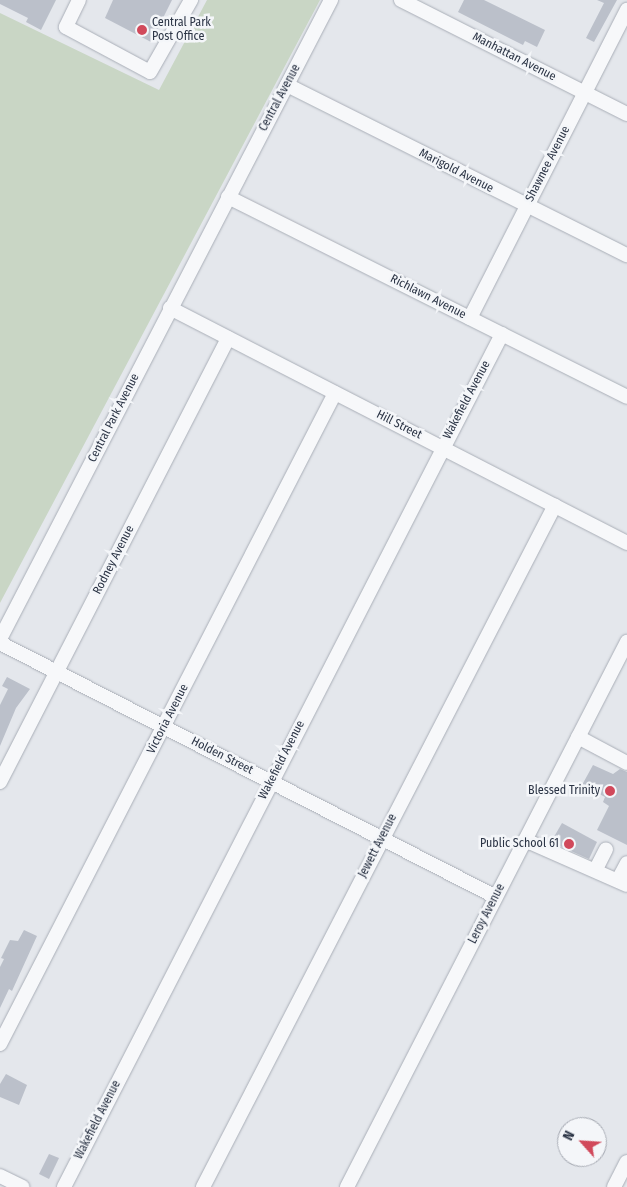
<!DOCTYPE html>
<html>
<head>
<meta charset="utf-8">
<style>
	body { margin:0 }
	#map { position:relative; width:627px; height:1187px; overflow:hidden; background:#e4e7ec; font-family:"Fira Sans Condensed",sans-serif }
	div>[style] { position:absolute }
	.green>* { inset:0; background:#c9d6c5 }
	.building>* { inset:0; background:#bbc0ca }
	.roads { filter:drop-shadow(0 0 1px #a9aeb7) drop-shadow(0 0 1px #a9aeb7) }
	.minor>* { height:14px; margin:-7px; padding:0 7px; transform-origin:7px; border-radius:7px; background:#f7f8fa }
	.dots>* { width:14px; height:14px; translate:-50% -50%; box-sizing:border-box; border:2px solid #f4f6f9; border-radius:50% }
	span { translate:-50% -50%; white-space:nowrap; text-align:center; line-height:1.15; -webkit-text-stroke:5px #f4f6f9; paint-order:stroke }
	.poi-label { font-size:12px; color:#2b3445 }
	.left { translate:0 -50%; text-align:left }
	.right { translate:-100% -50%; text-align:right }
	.street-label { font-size:12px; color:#2b3445 }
	.north { position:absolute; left:557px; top:1117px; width:50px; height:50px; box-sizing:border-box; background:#f4f6f9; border:1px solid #a4a8b1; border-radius:50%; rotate:296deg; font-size:14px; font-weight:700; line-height:20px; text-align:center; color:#2b3445 }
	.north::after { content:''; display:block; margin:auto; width:18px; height:22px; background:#d1495b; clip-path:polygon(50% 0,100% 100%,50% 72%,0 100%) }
</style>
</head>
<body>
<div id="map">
	<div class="green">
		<i style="clip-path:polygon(207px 0,320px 0,0 603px,0 13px,159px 90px)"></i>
	</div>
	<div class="building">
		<i style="clip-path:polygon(0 0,56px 0,41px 30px,26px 22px,28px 18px,0 4px)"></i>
		<i style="clip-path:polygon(113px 0,172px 0,151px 42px,105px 18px)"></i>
		<i style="clip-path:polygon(464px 0,484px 0,545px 30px,537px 47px,525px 41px,523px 45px,458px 12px)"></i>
		<i style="clip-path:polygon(597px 0,617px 0,594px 42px,586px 38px,604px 3px)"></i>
		<i style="clip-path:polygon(7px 677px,30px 689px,16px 708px,0 746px,0 705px,8px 689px,2px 686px)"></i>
		<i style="clip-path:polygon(593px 765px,613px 774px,620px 769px,627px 772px,627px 845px,597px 830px,609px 806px,603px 802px,605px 797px,582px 785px)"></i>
		<i style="clip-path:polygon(562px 823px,597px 842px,589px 859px,551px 842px)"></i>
		<i style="clip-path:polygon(24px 930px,37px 936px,12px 991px,9px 989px,0 1008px,0 967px,4px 959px,1px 958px,10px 940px,18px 941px)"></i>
		<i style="clip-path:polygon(6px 1074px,27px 1085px,19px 1105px,0 1097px,0 1084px)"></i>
		<i style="clip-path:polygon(49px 1154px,59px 1158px,49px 1179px,39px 1174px)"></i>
	</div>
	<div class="roads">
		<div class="minor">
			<i style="left:79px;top:0;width:30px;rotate:116deg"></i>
			<i style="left:66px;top:27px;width:95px;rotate:28.2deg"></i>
			<i style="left:150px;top:72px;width:83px;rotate:-60.3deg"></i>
			<i style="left:401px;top:0;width:253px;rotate:26.8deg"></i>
			<i style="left:287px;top:85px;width:380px;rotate:26.6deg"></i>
			<i style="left:228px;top:197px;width:446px;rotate:26.6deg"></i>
			<i style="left:170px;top:308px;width:514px;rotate:27.21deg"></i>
			<i style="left:470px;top:318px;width:346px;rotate:-63deg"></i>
			<i style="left:0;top:639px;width:720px;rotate:-62.62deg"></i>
			<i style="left:0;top:643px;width:557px;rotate:27.12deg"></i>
			<i style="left:578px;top:737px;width:55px;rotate:28deg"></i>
			<i style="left:0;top:782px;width:499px;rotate:-62.8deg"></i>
			<i style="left:525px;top:840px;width:111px;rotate:23.8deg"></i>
			<i style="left:596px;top:869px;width:22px;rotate:-63deg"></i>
			<i style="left:618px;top:880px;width:19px;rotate:-62deg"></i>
			<i style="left:0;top:1044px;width:732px;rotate:-62.77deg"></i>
			<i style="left:0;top:1176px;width:25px;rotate:26deg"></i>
			<i style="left:64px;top:1187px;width:959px;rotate:-62.82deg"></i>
			<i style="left:203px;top:1187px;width:767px;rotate:-62.7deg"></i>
			<i style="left:347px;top:1187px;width:613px;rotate:-62.81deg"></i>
			<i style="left:614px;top:1187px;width:28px;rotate:-63deg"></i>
		</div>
	</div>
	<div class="dots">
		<i style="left:142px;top:30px;background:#d1495b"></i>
		<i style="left:610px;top:791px;background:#d1495b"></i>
		<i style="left:569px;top:844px;background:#d1495b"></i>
	</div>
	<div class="poi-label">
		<span class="left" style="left:152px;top:30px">Central Park<br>Post Office</span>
		<span class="right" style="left:600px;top:791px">Blessed Trinity</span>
		<span class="right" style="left:559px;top:844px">Public School 61</span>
	</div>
	<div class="street-label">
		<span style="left:514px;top:57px;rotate:27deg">Manhattan Avenue</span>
		<span style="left:280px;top:98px;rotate:-62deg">Central Avenue</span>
		<span style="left:548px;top:164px;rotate:-63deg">Shawnee Avenue</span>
		<span style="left:456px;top:171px;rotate:27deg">Marigold Avenue</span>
		<span style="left:428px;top:297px;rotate:27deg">Richlawn Avenue</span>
		<span style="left:467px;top:400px;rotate:-62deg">Wakefield Avenue</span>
		<span style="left:114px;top:418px;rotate:-63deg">Central Park Avenue</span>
		<span style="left:399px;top:425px;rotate:27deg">Hill Street</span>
		<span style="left:114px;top:560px;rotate:-63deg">Rodney Avenue</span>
		<span style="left:168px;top:719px;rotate:-63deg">Victoria Avenue</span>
		<span style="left:222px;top:756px;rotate:27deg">Holden Street</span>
		<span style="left:282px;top:760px;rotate:-63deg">Wakefield Avenue</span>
		<span style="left:378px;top:846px;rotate:-63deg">Jewett Avenue</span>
		<span style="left:487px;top:914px;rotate:-63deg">Leroy Avenue</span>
		<span style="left:98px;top:1120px;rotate:-63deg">Wakefield Avenue</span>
	</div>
	<div class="north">N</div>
</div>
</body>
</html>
